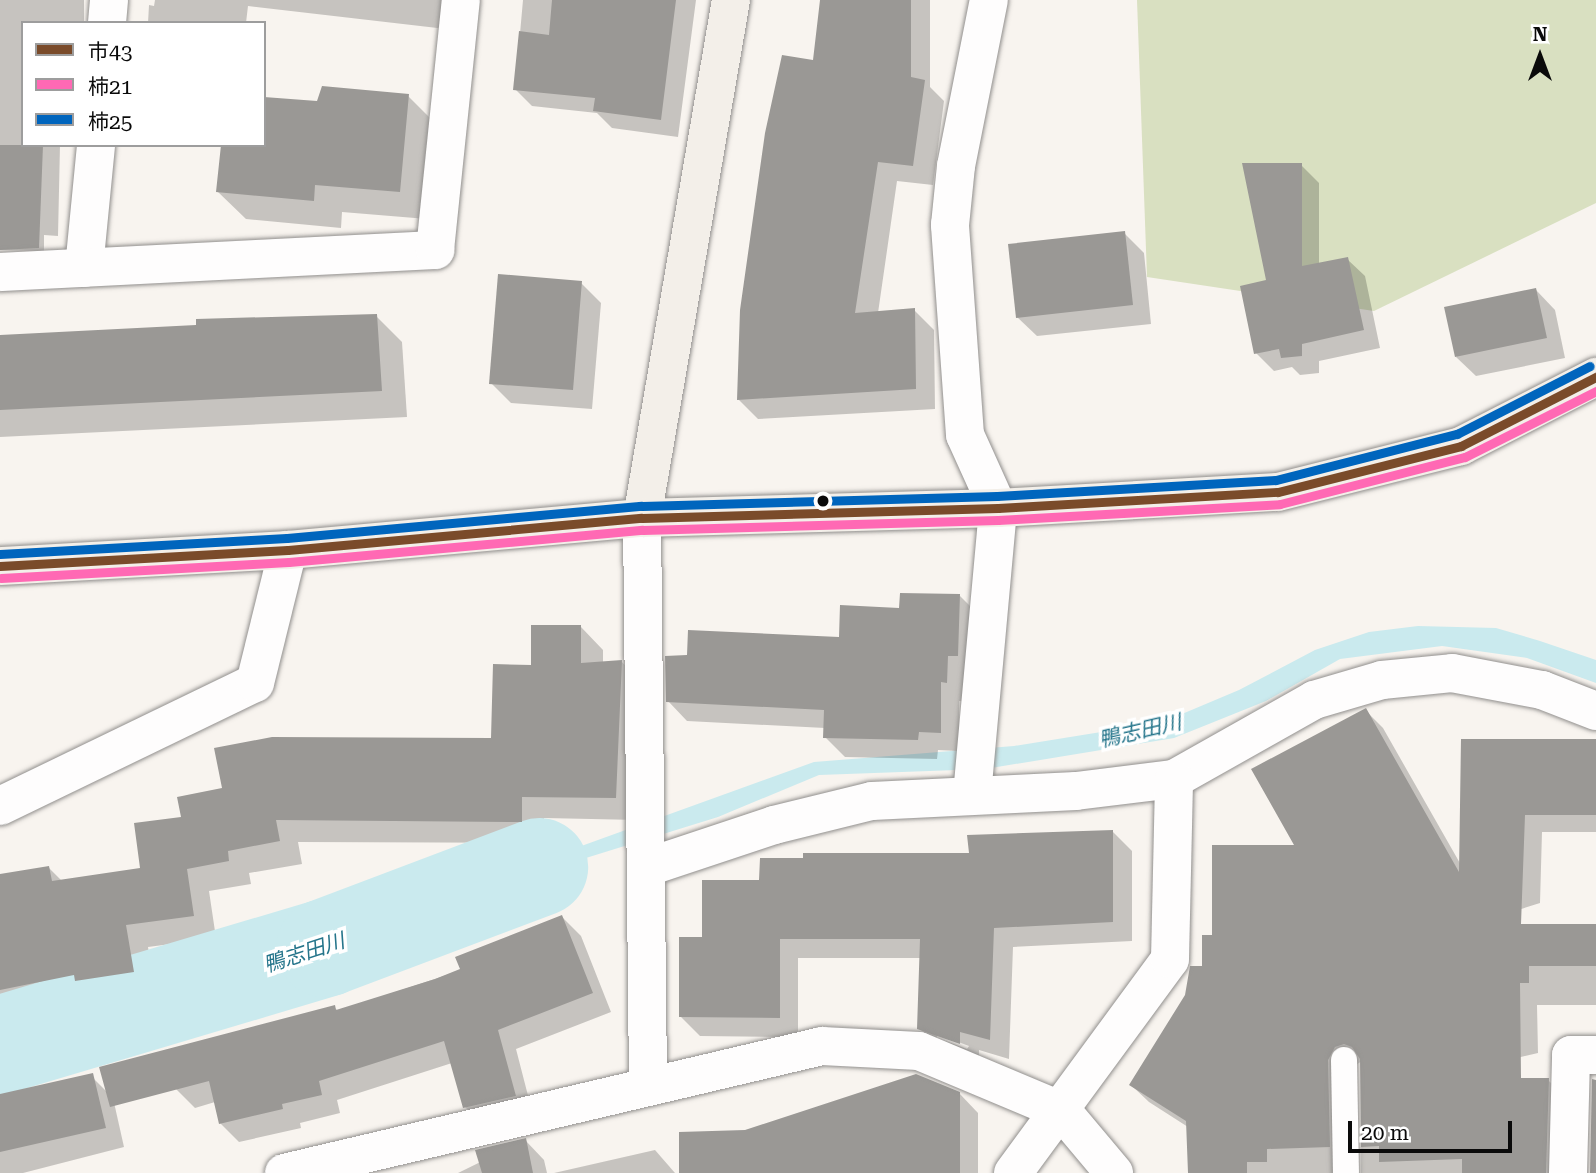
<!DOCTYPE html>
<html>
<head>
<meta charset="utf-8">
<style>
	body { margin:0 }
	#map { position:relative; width:1596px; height:1173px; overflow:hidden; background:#f8f4ef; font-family:"Roboto Serif","Noto Sans JP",serif }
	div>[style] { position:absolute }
	.forest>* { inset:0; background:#d9e0c1 }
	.water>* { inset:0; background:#caeaee }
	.shadow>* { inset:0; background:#0003 }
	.river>* { height:98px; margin:-49px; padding:0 49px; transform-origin:49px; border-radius:49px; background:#caeaee }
	.building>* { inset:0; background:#9a9895 }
	.roads { filter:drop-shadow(0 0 2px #918f8d) drop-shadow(0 0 2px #918f8d) }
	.lane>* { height:26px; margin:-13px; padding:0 13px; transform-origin:13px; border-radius:13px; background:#fefdfd }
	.street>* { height:38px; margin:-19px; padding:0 19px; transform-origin:19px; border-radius:19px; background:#fefdfd }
	.secondary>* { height:38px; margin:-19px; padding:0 19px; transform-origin:19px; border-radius:19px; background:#f3efe9 }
	.bus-1>* { height:9px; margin:-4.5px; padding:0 4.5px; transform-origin:4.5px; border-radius:4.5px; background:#7a4b2a }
	.bus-2>* { height:9px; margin:-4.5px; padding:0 4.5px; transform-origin:4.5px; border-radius:4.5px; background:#ff69b4 }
	.bus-3>* { height:9px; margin:-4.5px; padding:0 4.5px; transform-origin:4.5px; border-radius:4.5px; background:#0065bd }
	.dots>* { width:19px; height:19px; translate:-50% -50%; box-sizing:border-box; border:4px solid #fff; border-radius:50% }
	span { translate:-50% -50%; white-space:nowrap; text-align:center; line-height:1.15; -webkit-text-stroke:7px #fff; paint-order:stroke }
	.water-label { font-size:21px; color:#25758b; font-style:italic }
	.legend { position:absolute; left:21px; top:21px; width:245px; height:126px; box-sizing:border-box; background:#fff; border:2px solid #9d9d9d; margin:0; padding:9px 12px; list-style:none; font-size:21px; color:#0a0a0a }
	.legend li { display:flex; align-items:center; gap:14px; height:35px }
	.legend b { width:35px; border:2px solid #9d9d9d }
	.north { position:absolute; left:1505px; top:21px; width:70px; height:70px; -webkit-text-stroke:5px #fff; paint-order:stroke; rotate:0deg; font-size:19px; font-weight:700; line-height:28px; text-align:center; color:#0a0a0a }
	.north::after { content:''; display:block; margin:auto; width:24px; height:32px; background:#0a0a0a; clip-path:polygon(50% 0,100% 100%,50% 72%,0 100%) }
	.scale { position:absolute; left:1348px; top:1121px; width:164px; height:32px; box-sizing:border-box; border:4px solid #0a0a0a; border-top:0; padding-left:9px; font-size:21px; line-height:24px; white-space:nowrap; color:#0a0a0a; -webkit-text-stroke:5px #fff; paint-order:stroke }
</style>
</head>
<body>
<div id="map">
	<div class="forest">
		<i style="clip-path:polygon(1137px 0,1596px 0,1596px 203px,1374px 311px,1147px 277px)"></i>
	</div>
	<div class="water">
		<i style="clip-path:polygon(1418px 626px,1496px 628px,1540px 641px,1596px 660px,1596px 683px,1527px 658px,1442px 646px,1340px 659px,1266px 701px,1174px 738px,985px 769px,819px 775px,718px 817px,515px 880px,415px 920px,410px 908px,814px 762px,1014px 746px,1163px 722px,1239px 690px,1315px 650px,1369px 632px)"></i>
	</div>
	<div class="shadow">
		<i style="clip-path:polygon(0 0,84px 0,84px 23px,23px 23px,23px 145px,60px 145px,58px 236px,44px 235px,44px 251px,0 250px)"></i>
		<i style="clip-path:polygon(155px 0,449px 0,446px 29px,248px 6px,246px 23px,148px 23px,149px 5px,154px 6px)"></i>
		<i style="clip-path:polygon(523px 0,696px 0,678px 137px,612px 128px,597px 113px,532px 106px,515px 89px)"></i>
		<i style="clip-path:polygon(822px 0,930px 0,930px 87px,944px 101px,933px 185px,897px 181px,878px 313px,914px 310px,934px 330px,935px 409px,758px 419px,738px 399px,814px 62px)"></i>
		<i style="clip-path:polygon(408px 96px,436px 124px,427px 219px,342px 212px,341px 228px,246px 219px,218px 192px,264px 145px,318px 103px)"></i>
		<i style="clip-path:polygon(1301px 165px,1319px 183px,1319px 264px,1347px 259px,1365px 276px,1380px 348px,1319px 361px,1319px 373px,1300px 375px,1292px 367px,1274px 371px,1256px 353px,1268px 282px)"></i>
		<i style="clip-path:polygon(1124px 233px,1144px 253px,1151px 324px,1037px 336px,1017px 317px)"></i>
		<i style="clip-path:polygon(581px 283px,601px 303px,592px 409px,511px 403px,491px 383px)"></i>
		<i style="clip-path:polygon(1536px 290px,1555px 310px,1565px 358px,1476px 376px,1456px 357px)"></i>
		<i style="clip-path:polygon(376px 316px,402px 342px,407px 417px,0 437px,0 337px)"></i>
		<i style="clip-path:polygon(959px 595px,979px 615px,966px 701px,959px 701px,959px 751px,938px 750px,937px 759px,845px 757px,825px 737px,825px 728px,687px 721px,668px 701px,840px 639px,901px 610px)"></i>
		<i style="clip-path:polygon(581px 627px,603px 650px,603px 663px,621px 661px,643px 684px,638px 820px,544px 818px,544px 843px,298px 842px,302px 864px,249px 873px,251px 884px,209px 891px,216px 938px,148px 947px,155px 994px,99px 1003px,93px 998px,0 1016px,0 887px,49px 868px,63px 882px,142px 869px,183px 818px,492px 740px,533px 667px)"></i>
		<i style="clip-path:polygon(1365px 710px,1383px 728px,1461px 865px,1596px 741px,1596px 832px,1542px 832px,1540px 903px,1474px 924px,1596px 926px,1596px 1005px,1537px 1005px,1538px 1053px,1440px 1076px,1548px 1080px,1566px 1098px,1564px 1173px,1361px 1173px,1362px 1061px,1348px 1070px,1347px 1173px,1189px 1173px,1188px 1127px,1149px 1102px,1131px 1085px,1204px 968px,1214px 937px,1297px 847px)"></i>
		<i style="clip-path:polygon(evenodd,1112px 831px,1132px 851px,1132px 941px,1013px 947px,1009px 1059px,979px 1050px,979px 1063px,939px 1048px,919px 1028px,921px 958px,798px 958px,798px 1037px,700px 1036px,680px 1016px,704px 939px,760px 881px,971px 855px,1112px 831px,937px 1034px,969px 1046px,967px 1049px,937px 1038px,937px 1034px)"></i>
		<i style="clip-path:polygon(562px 917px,581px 936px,611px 1012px,516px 1049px,533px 1115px,484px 1126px,465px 1107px,452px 1063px,337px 1100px,340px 1113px,300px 1123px,301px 1128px,239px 1142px,220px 1123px,215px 1102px,195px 1108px,176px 1089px,334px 1007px,338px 1011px,462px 970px)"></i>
		<i style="clip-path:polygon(93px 1078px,113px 1098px,124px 1147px,23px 1173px,0 1173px,0 1099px)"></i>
		<i style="clip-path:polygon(959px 1093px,978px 1113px,978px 1173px,680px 1173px,745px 1132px)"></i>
		<i style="clip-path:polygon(525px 1140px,544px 1160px,547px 1173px,458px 1173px)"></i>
		<i style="clip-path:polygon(655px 1150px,675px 1173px,554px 1173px)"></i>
	</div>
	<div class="river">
		<i style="left:0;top:1045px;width:339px;rotate:-16.6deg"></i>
		<i style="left:325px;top:948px;width:229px;rotate:-20.7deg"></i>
	</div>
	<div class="building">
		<i style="clip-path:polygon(552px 0,676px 0,661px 120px,593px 111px,595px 98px,513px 90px,519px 31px,549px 35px)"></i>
		<i style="clip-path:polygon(820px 0,911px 0,911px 77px,925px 80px,913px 166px,878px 162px,855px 313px,915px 308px,916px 389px,737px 400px,740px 310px,765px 133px,782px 55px,813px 60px)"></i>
		<i style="clip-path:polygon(322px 86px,409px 94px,400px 192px,315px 185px,314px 201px,216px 192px,221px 145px,264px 145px,264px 97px,317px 101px)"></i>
		<i style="clip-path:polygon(0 145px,43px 145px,39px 248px,0 250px)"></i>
		<i style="clip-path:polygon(1242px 163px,1302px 163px,1302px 266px,1348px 257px,1364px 330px,1302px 344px,1302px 356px,1281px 358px,1279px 349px,1254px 354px,1240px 286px,1266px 280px)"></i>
		<i style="clip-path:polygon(1125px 231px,1133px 305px,1016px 318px,1008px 244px)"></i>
		<i style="clip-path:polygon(498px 274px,582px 281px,573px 390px,489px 384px)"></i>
		<i style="clip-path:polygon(1536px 288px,1547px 338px,1455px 357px,1444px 307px)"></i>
		<i style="clip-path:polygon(377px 314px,382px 391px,0 410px,0 335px,196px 325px,196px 319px)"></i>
		<i style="clip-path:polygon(900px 593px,960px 594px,958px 656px,948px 656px,947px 683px,941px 682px,941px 733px,919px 732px,918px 740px,823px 738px,824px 710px,666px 702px,665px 656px,687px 655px,688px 630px,839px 637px,840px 605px,899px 608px)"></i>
		<i style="clip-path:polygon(531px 625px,581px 625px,581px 663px,622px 660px,616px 798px,522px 797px,522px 822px,276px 820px,280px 841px,228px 851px,229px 861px,187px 869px,194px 916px,126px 925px,134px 972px,75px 981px,74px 975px,0 990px,0 874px,49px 866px,52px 881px,140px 868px,134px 823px,181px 817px,177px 797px,222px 788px,214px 748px,272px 737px,491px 738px,493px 664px,531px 665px)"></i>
		<i style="clip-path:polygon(1366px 708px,1459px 872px,1461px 739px,1596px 739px,1596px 815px,1525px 815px,1521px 924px,1596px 924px,1596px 966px,1529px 966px,1529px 983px,1520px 983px,1521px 1078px,1549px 1078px,1546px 1173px,1462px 1173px,1462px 1159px,1379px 1162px,1379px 1146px,1361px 1147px,1360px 1059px,1352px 1047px,1344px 1044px,1335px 1047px,1328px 1060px,1330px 1147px,1267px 1149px,1267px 1162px,1247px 1162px,1247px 1173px,1188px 1173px,1186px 1121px,1129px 1085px,1185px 995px,1190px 966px,1202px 966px,1202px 935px,1212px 935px,1212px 845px,1294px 845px,1251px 769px)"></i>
		<i style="clip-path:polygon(1113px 830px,1113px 922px,994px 928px,990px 1040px,960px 1032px,960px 1044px,917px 1029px,920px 939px,780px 939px,780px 1018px,679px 1017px,679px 937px,702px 937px,702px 880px,759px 880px,760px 858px,803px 858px,803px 853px,969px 853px,967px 835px)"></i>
		<i style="clip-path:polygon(562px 915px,593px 993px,498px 1030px,516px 1096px,463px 1108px,444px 1041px,319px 1081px,322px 1095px,282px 1104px,283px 1109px,219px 1124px,209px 1081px,110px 1107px,99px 1067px,335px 1005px,336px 1010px,435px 979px,460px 969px,455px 957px)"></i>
		<i style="clip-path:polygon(93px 1073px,106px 1128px,0 1152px,0 1094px)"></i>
		<i style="clip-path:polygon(916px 1074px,960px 1092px,960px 1173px,679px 1173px,679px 1132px,745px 1130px)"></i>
		<i style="clip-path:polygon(1592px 1079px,1596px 1080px,1596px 1173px,1590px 1173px)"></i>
		<i style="clip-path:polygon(526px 1138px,533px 1173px,482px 1173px,475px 1150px)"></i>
	</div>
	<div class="roads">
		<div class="lane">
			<i style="left:1344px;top:1060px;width:113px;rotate:89deg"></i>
		</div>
		<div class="street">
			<i style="left:107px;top:23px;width:23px;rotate:-85deg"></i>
			<i style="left:84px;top:268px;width:124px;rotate:-84.4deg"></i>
			<i style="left:0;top:272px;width:436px;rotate:-2.9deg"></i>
			<i style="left:435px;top:250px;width:251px;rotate:-84.1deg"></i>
			<i style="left:642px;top:518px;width:566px;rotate:89.39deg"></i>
			<i style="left:972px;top:795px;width:288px;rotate:-84.8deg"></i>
			<i style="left:998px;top:508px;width:80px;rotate:-114.3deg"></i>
			<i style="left:965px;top:435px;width:211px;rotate:-94.1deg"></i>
			<i style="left:950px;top:225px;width:59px;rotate:-84.2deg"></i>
			<i style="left:956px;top:166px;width:169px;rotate:-78.8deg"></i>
			<i style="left:0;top:806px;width:283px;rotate:-25.8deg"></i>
			<i style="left:255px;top:683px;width:137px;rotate:-76.1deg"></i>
			<i style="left:648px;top:867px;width:133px;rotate:-18.4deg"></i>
			<i style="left:774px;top:825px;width:101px;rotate:-13.8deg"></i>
			<i style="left:872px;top:801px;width:204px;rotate:-2.8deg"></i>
			<i style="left:1076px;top:791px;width:99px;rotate:-7deg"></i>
			<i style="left:1174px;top:779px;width:161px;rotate:-29.4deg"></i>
			<i style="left:1314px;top:700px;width:71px;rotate:-16.4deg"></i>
			<i style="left:1382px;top:680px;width:70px;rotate:-5.7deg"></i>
			<i style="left:1452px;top:673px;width:92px;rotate:10.7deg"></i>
			<i style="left:1542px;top:690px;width:58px;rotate:21.3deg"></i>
			<i style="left:284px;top:1173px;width:553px;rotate:-13.28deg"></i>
			<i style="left:822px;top:1046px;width:97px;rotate:3deg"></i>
			<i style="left:919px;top:1051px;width:155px;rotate:22.8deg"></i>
			<i style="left:1062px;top:1111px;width:81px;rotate:50deg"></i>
			<i style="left:1013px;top:1173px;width:265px;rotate:-53.7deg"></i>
			<i style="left:1170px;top:959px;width:180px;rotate:-88.7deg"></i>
			<i style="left:1568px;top:1173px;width:118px;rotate:-88.5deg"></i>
			<i style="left:1571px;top:1055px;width:25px"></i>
		</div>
		<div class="secondary">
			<i style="left:642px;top:518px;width:526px;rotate:-80.25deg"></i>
			<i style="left:0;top:566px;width:288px;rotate:-3.2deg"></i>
			<i style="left:288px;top:550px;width:355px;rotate:-5.2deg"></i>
			<i style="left:642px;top:518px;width:356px;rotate:-1.6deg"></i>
			<i style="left:998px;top:508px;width:280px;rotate:-3.3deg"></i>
			<i style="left:1278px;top:492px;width:189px;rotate:-14.1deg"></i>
			<i style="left:1461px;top:446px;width:152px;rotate:-27.1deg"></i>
		</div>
	</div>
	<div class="bus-1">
		<i style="left:0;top:566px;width:288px;rotate:-3.2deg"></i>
		<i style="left:288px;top:550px;width:355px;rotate:-5.2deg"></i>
		<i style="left:642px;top:518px;width:356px;rotate:-1.6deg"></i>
		<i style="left:998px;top:508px;width:280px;rotate:-3.3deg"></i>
		<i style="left:1278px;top:492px;width:189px;rotate:-14.1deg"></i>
		<i style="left:1461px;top:446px;width:152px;rotate:-27.1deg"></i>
	</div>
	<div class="bus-2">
		<i style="left:1px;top:578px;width:288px;rotate:-3.2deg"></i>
		<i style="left:289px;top:562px;width:355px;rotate:-5.2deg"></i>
		<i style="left:643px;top:530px;width:355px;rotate:-1.6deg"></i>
		<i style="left:998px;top:520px;width:282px;rotate:-3.2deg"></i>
		<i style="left:1280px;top:504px;width:191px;rotate:-14.3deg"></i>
		<i style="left:1465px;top:457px;width:147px;rotate:-26.7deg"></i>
	</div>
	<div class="bus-3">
		<i style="left:0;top:554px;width:287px;rotate:-3.2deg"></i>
		<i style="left:287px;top:538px;width:356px;rotate:-5.2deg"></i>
		<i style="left:642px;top:506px;width:355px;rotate:-1.6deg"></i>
		<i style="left:997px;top:496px;width:279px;rotate:-3.3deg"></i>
		<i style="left:1276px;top:480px;width:187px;rotate:-14.3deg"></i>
		<i style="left:1457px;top:434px;width:149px;rotate:-27.1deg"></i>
	</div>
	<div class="dots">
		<i style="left:823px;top:501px;background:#0a0a0a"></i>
	</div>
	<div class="water-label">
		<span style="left:1140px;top:731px;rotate:-13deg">鴨志田川</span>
		<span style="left:304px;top:953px;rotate:-18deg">鴨志田川</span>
	</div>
	<ul class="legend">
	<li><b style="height:9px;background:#7a4b2a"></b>市43</li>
	<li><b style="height:9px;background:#ff69b4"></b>柿21</li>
	<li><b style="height:9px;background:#0065bd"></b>柿25</li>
	</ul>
	<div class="north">N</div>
	<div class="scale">20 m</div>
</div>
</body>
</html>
